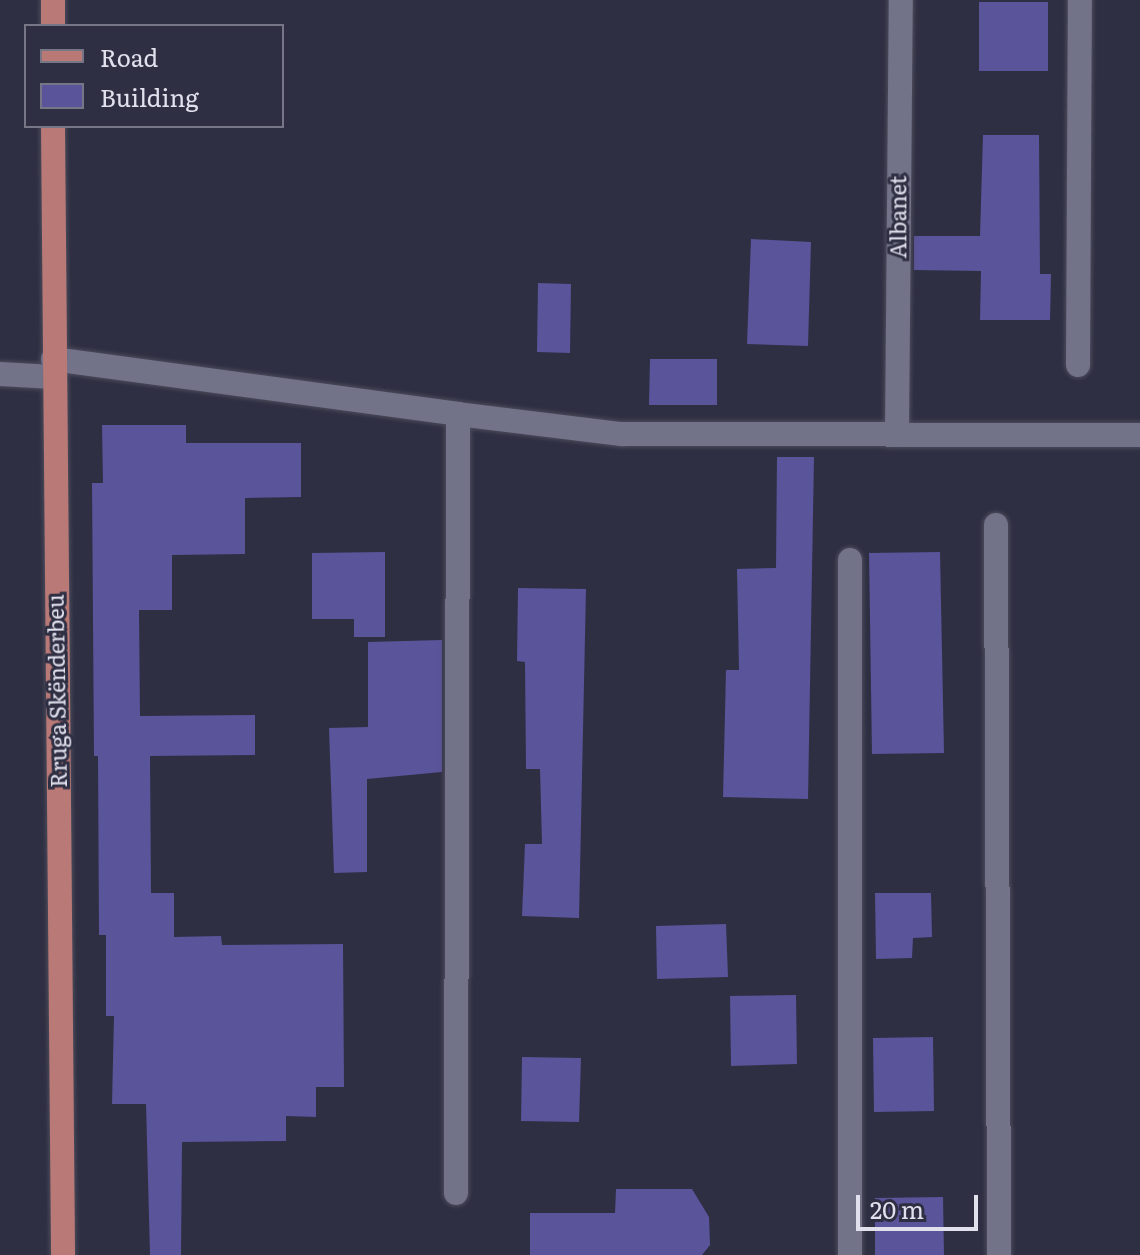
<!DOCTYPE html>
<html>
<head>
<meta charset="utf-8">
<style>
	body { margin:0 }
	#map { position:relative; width:1140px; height:1255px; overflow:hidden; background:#2f2f43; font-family:Literata,serif }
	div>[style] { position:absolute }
	.building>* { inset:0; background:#5a549a }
	.roads { filter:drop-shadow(0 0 2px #4c4c5c) drop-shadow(0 0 2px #4c4c5c) }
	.minor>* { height:24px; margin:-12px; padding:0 12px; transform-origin:12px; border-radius:12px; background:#727289 }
	.major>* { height:24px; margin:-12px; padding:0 12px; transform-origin:12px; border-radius:12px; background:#b97976 }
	span { translate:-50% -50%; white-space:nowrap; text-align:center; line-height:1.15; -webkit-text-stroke:6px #2f2f43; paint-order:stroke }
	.street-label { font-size:22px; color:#e1e1ee }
	.legend { position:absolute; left:24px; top:24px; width:260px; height:104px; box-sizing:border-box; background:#2f2f43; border:2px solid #767687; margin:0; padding:10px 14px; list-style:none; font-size:24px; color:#e1e1ee }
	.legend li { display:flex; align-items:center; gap:16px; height:40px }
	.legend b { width:40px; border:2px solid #767687 }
	.scale { position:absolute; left:856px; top:1195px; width:122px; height:36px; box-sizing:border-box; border:4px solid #e1e1ee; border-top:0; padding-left:10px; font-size:24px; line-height:28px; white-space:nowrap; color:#e1e1ee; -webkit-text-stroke:6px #2f2f43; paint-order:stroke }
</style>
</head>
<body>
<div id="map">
	<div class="building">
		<i style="clip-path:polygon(979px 2px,1048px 2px,1048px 71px,979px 71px)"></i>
		<i style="clip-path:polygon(983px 135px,1039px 135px,1040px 274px,1051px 274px,1050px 320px,980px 320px,981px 271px,914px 270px,914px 236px,980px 236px)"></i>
		<i style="clip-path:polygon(751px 239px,811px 242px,808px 346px,747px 344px)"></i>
		<i style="clip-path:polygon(538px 283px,571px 284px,570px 353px,537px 352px)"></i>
		<i style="clip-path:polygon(650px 359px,717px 359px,717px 405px,649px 405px)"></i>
		<i style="clip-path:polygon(102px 425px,186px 425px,186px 443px,301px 443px,301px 497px,245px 498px,245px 554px,172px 555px,172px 610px,139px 610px,140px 716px,255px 715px,255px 755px,150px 756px,151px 893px,174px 893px,174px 937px,221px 936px,222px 945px,343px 944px,344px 1087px,316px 1087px,316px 1117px,286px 1116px,286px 1141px,182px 1142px,181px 1255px,150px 1255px,146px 1104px,112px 1104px,114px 1016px,106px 1016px,106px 935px,99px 935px,98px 756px,94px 756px,92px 483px,103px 483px)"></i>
		<i style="clip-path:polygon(777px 457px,814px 457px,808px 799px,723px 797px,726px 670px,739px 670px,737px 569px,776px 568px)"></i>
		<i style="clip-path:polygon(385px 552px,385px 637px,354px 637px,354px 619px,312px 619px,312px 553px)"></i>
		<i style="clip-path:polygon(940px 552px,944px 753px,872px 754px,869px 553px)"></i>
		<i style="clip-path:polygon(518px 588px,586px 589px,579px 918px,522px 916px,525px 844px,542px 844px,540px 769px,526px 769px,525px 662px,517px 661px)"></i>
		<i style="clip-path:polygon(442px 640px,442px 772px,367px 779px,367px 872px,334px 873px,329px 728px,368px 727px,368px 642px)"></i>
		<i style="clip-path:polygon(875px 893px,931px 893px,932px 937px,913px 938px,912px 958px,876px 959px)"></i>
		<i style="clip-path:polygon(726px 924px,728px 977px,657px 979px,656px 926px)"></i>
		<i style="clip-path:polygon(796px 995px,797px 1064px,731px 1066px,730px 996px)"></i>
		<i style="clip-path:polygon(933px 1037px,934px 1111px,874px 1112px,873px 1038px)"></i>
		<i style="clip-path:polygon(522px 1057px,581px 1058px,579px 1122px,521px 1121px)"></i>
		<i style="clip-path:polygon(616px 1189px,692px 1189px,709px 1217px,710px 1245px,702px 1255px,530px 1255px,530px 1213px,615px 1213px)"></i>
		<i style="clip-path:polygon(943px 1197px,944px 1255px,875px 1255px,875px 1198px)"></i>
	</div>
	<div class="roads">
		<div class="minor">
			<i style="left:53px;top:359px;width:409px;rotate:7.7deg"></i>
			<i style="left:458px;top:414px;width:779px;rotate:90.15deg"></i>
			<i style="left:1078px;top:365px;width:365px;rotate:-89.7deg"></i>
			<i style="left:0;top:374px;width:53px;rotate:3.2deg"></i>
			<i style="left:458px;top:414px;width:165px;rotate:7deg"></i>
			<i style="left:622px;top:434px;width:518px;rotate:0.11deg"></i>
			<i style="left:897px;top:434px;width:434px;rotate:-89.5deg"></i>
			<i style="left:996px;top:525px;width:730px;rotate:89.76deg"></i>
			<i style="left:850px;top:560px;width:695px;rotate:90deg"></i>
		</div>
		<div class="major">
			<i style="left:53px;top:0;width:26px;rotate:90deg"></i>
			<i style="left:53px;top:126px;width:1129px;rotate:89.49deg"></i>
		</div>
	</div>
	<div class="street-label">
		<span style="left:897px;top:217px;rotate:-90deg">Albanet</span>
		<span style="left:56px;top:691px;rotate:-91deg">Rruga Skënderbeu</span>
	</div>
	<ul class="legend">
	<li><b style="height:10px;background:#b97976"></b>Road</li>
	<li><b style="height:22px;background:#5a549a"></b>Building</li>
	</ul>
	<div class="scale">20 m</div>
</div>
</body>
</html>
